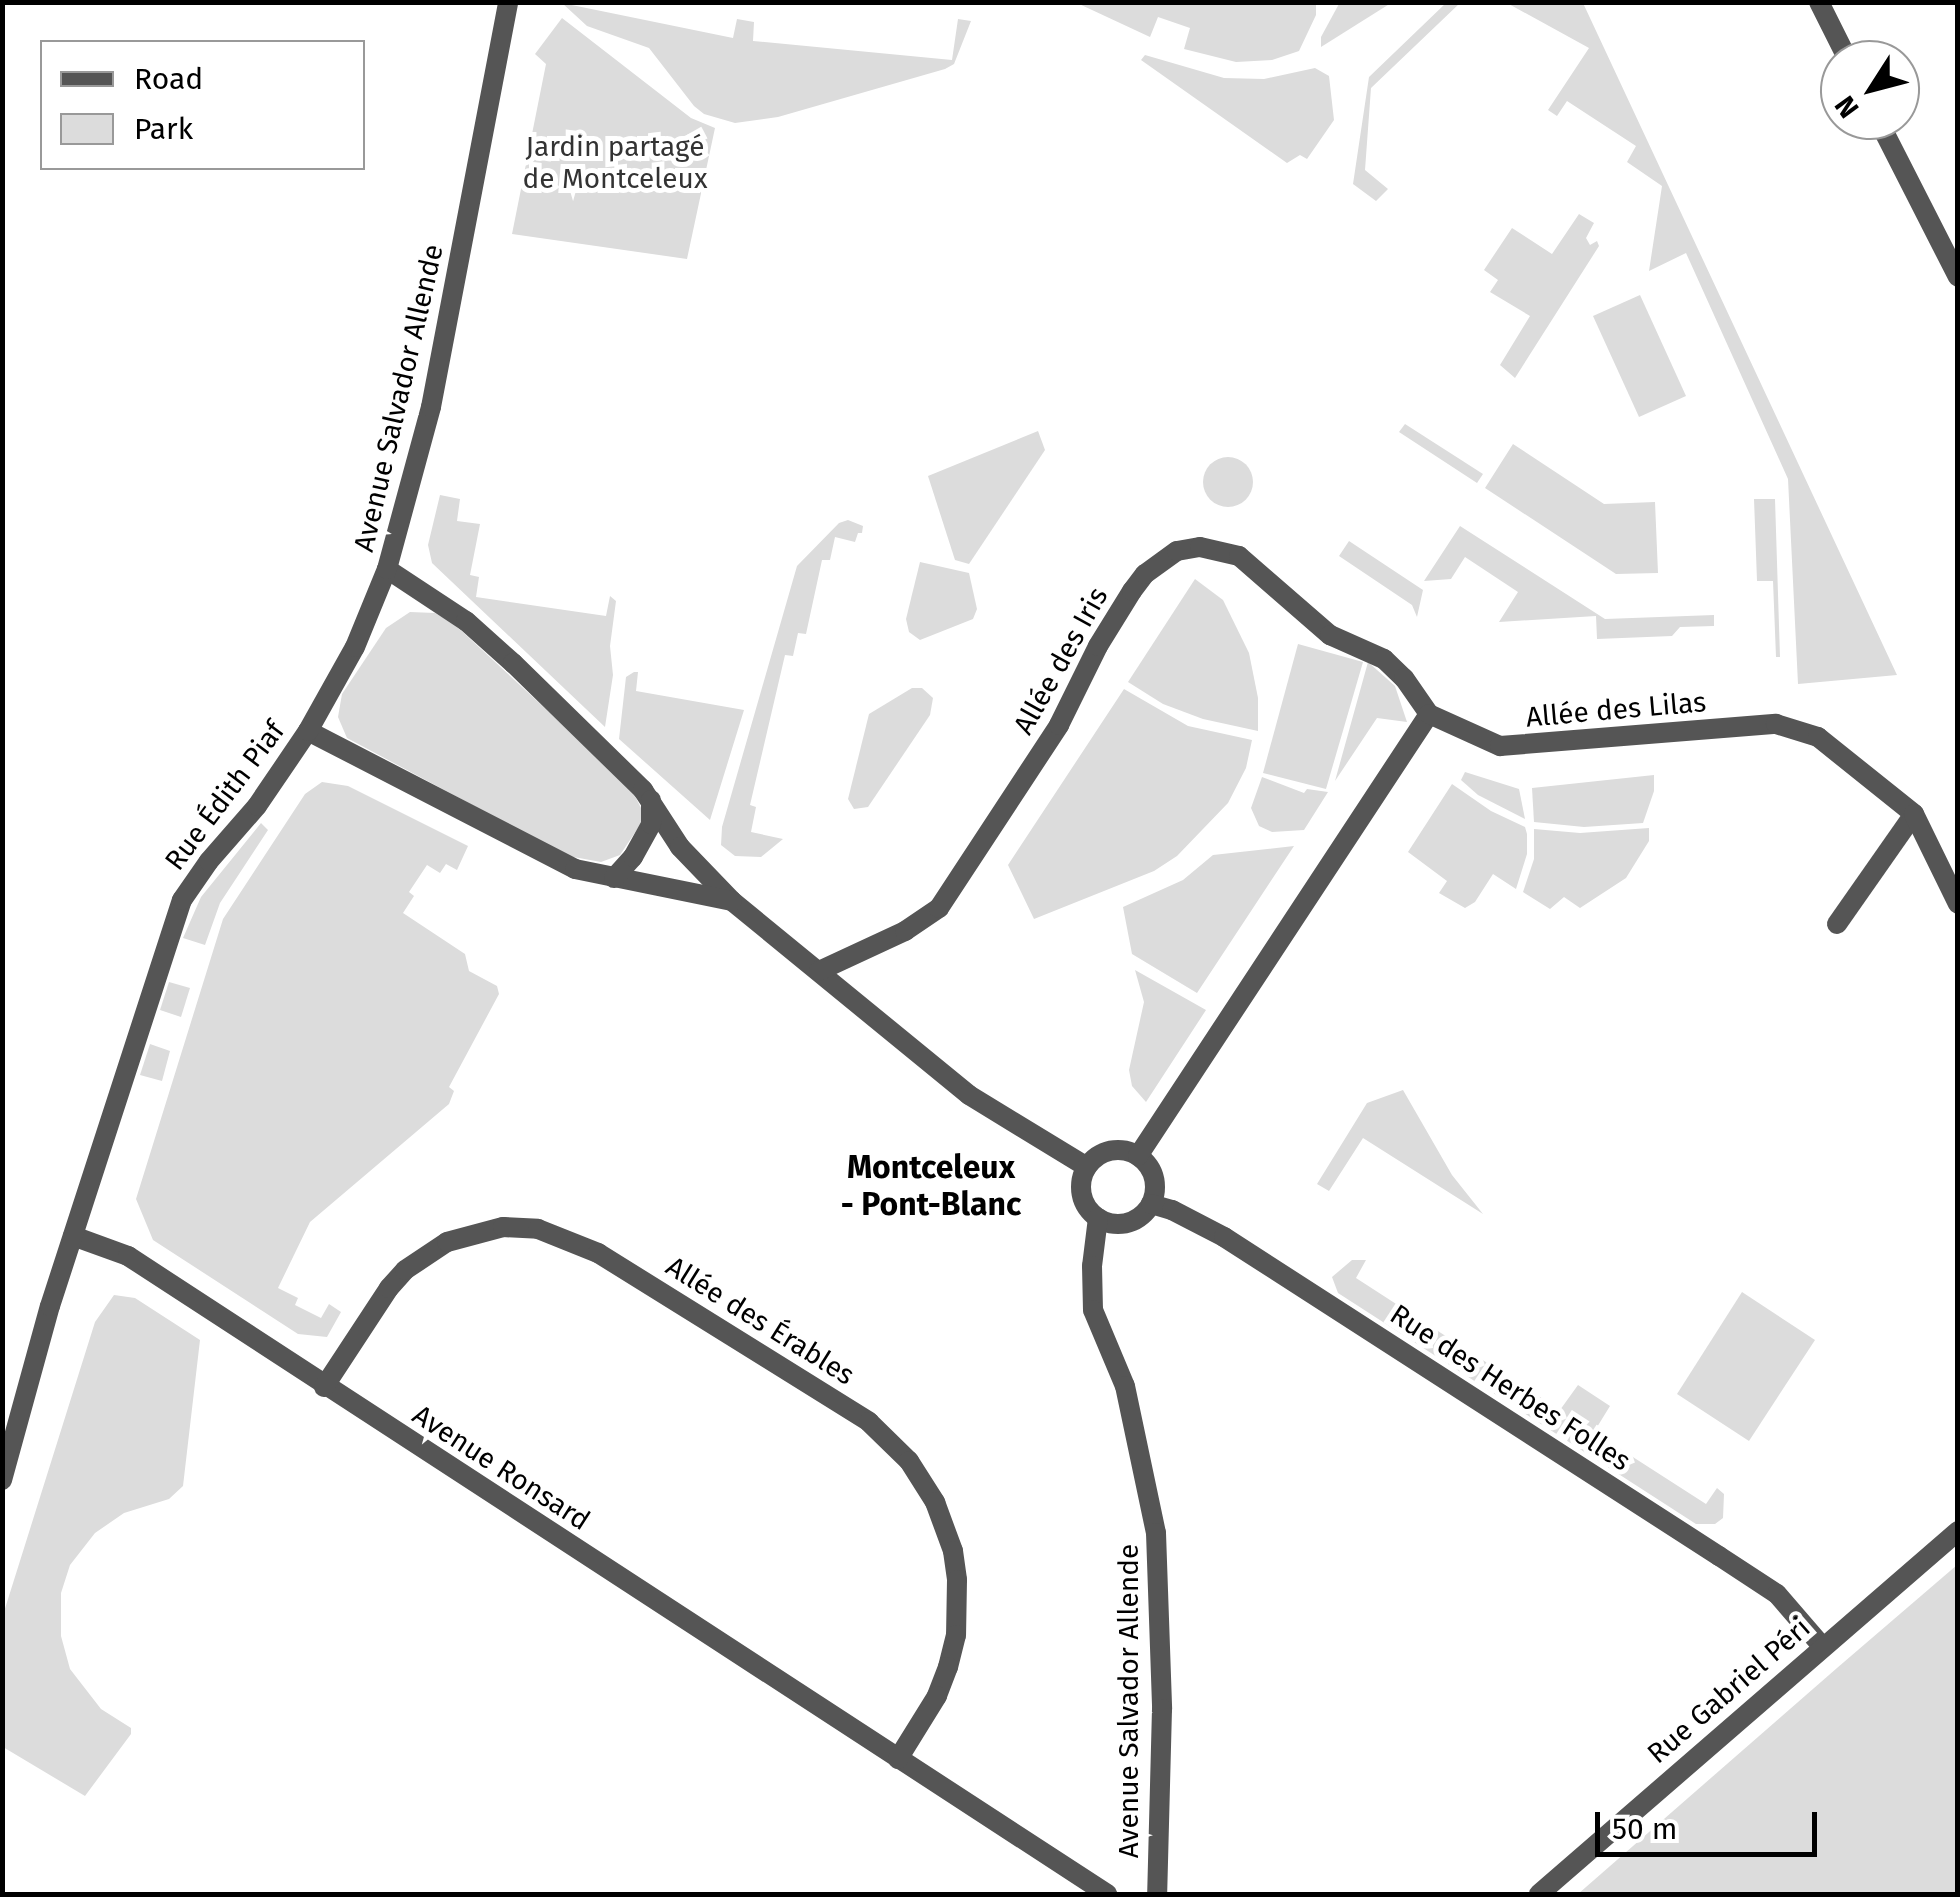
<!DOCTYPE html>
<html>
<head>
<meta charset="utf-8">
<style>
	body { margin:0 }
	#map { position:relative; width:1960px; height:1897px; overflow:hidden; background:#fff; font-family:"Fira Sans",sans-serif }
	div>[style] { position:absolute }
	.green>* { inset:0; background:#dcdcdc }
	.round { border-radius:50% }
	.minor>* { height:20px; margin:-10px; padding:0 10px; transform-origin:10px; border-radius:10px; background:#555 }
	.minor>.ring { margin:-10px; padding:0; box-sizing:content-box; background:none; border:20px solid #555; border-radius:50% }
	span { translate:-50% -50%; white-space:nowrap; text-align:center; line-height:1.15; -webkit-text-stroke:10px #fff; paint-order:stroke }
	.park-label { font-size:28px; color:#333 }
	.street-label { font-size:28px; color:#000 }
	.quarter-label { font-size:32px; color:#000; font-weight:700 }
	.frame { position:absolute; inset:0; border:5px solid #000; pointer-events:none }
	.legend { position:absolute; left:40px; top:40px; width:325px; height:130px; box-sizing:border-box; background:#fff; border:2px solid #999; margin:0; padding:12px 18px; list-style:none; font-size:30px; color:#000 }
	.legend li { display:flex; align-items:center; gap:20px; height:50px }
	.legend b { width:50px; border:2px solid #999 }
	.north { position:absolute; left:1820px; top:40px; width:100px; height:100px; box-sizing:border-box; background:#fff; border:2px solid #999; border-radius:50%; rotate:234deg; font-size:28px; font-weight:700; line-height:40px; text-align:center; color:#000 }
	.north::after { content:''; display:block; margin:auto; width:35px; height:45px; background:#000; clip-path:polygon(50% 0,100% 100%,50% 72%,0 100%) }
	.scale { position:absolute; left:1595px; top:1812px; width:222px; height:45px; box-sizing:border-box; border:5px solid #000; border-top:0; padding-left:12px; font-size:30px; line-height:35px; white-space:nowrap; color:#000; -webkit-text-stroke:8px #fff; paint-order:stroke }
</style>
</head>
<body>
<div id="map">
	<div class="green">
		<i style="clip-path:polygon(1316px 2px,1316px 15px,1299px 51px,1272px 60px,1236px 62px,1184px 49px,1190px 28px,1158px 17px,1150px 37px,1077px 3px)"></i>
		<i style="clip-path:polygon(1340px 2px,1391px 2px,1391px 3px,1321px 47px,1321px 37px)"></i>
		<i style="clip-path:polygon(562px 3px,733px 38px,737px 19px,754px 22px,753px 41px,952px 60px,958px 19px,971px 21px,954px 64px,945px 69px,778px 117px,735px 123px,704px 114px,694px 106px,649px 48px,587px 26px)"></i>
		<i style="clip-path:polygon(1446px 3px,1460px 3px,1371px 88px,1365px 170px,1388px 189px,1376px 201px,1353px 184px,1369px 77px)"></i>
		<i style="clip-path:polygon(1507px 3px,1583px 3px,1897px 675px,1798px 684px,1788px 479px,1686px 253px,1649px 271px,1662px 186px,1627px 162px,1636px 146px,1567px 101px,1557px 116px,1548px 110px,1589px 48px)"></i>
		<i style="clip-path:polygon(562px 18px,691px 118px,715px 128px,687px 259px,512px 234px,546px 64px,535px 54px)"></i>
		<i style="clip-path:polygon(1145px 55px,1224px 78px,1264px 79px,1315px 68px,1329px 76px,1334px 120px,1307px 159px,1300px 155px,1287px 163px,1141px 60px)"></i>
		<i style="clip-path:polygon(1579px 214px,1594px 223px,1586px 238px,1590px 245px,1597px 241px,1599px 246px,1515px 378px,1500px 365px,1530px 316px,1490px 292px,1498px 280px,1484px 270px,1512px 228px,1552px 254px)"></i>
		<i style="clip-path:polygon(1640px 295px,1686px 396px,1639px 417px,1593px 316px)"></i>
		<i style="clip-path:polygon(1405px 424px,1483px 474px,1477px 483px,1399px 432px)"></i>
		<i style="clip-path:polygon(1038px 431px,1045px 450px,969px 564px,955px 560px,928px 476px)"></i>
		<i style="clip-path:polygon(1513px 444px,1604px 504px,1655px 502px,1658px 573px,1616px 574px,1485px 488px)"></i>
		<i class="round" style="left:1203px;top:457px;width:50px;height:50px"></i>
		<i style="clip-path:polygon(440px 495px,460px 499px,457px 521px,480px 524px,470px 575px,479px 577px,476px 597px,606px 616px,610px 596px,616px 601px,610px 646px,613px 675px,605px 727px,432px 563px,428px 545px)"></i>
		<i style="clip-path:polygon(1754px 499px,1775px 499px,1780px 657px,1776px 657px,1773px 581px,1757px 581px)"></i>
		<i style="clip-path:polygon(848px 520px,863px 526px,862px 533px,858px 533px,855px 542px,835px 537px,830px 560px,822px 560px,806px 634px,798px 633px,793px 656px,785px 655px,750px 805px,756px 807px,751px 832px,783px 839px,761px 857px,735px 856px,721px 845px,722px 827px,797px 566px,839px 523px)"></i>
		<i style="clip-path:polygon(1460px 526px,1605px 619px,1714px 615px,1714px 626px,1680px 627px,1672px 636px,1597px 639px,1596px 616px,1499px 622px,1518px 592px,1465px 557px,1451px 579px,1424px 581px)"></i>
		<i style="clip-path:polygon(1349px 541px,1423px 590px,1417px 617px,1412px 605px,1339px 556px)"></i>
		<i style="clip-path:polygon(920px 562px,969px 573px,977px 609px,973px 619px,920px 640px,909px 632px,906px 619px)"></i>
		<i style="clip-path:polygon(1195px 579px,1223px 600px,1249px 653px,1258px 698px,1258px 731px,1203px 719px,1163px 704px,1128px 682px)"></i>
		<i style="clip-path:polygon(410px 612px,435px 613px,453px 623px,631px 788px,643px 812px,642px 822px,620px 855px,601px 862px,568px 856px,347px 738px,338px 717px,342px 694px,386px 628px)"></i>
		<i style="clip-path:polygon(1298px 644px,1363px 662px,1326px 789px,1263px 773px)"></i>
		<i style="clip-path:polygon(1368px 662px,1395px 686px,1407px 722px,1377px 718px,1335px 781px)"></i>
		<i style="clip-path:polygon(634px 672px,638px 672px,636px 691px,744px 710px,710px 820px,619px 739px,626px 677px)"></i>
		<i style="clip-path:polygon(912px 688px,922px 688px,933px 698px,930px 715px,868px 807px,854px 809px,848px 799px,869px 714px)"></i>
		<i style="clip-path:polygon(1124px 689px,1188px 726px,1252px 740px,1246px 768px,1228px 803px,1177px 856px,1154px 871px,1034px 919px,1008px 865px)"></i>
		<i style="clip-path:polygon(1465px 772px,1519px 789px,1525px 819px,1478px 795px,1461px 780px)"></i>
		<i style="clip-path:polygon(1654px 775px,1654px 791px,1643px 823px,1584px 827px,1534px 822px,1532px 788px)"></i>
		<i style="clip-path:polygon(1262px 777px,1304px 793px,1307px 789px,1328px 792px,1304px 830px,1272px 832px,1259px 826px,1251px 808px)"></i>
		<i style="clip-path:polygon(322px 782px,348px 786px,468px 846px,457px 870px,446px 864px,440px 873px,427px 865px,409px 892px,414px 896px,403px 913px,465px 954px,469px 971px,497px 986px,499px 994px,449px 1087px,454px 1091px,449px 1104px,310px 1222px,278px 1288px,298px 1298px,295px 1305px,321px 1318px,329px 1304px,341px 1312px,327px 1337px,298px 1334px,153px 1240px,136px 1199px,223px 919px,305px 794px)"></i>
		<i style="clip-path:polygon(1452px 784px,1491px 811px,1525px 827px,1527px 834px,1527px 854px,1516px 889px,1493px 874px,1475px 902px,1465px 908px,1439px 893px,1447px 881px,1408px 852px)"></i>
		<i style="clip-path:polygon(261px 823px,268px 830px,220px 903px,205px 945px,183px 938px,201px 897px)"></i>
		<i style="clip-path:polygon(1649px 828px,1649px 841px,1626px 878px,1580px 908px,1564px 897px,1550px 909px,1523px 892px,1534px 859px,1534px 829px,1580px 833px)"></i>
		<i style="clip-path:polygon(1294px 846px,1197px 993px,1132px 954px,1123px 907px,1183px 880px,1213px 855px)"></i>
		<i style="clip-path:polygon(1135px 970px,1206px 1010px,1146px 1102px,1132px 1086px,1129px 1070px,1144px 1002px)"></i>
		<i style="clip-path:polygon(169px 982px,190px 988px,181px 1017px,160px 1010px)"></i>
		<i style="clip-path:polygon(150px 1044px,170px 1051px,162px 1081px,140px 1075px)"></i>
		<i style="clip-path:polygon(1403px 1090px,1452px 1175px,1483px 1214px,1363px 1138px,1329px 1191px,1317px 1184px,1367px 1103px)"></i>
		<i style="clip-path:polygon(1352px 1260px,1366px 1260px,1356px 1278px,1560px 1410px,1578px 1385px,1610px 1406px,1594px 1432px,1706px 1504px,1717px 1488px,1724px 1494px,1723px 1518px,1715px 1524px,1696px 1524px,1338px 1293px,1332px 1277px)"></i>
		<i style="clip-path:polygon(1742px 1292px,1815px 1340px,1749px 1441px,1677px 1394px)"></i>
		<i style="clip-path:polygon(114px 1295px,135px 1298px,200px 1340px,183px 1486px,169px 1499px,124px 1513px,95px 1533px,70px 1565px,61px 1593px,61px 1636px,70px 1669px,101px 1709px,131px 1728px,131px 1734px,85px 1796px,3px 1747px,3px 1615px,95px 1322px)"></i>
		<i style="clip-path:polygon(1957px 1565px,1957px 1894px,1578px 1894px,1837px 1668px)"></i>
	</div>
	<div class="minor">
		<i style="left:1819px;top:2px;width:65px;rotate:63.4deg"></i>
		<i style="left:1878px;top:120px;width:176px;rotate:63deg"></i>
		<i style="left:387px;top:569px;width:95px;rotate:33.4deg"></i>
		<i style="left:466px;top:621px;width:63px;rotate:41.8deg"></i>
		<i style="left:513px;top:663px;width:182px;rotate:44.3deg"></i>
		<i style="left:643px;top:790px;width:68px;rotate:57deg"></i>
		<i style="left:680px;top:847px;width:75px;rotate:46.1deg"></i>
		<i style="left:732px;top:901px;width:306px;rotate:39.3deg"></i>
		<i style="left:969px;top:1095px;width:138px;rotate:31.4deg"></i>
		<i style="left:308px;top:731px;width:301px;rotate:27.3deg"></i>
		<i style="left:575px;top:869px;width:160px;rotate:11.5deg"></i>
		<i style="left:614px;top:878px;width:28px;rotate:-48deg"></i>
		<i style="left:633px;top:857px;width:38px;rotate:-61deg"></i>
		<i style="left:651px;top:824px;width:24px;rotate:-90deg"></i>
		<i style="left:1837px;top:924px;width:134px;rotate:-55deg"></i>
		<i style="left:819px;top:971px;width:95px;rotate:-24.9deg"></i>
		<i style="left:905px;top:931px;width:41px;rotate:-34.1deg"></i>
		<i style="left:939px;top:908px;width:219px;rotate:-56.7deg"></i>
		<i style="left:1059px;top:725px;width:88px;rotate:-63.7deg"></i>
		<i style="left:1098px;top:646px;width:65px;rotate:-58.3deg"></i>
		<i style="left:1132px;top:591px;width:21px;rotate:-53deg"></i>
		<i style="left:1145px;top:574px;width:39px;rotate:-36deg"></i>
		<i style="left:1177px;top:551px;width:23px;rotate:-10deg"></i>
		<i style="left:1200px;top:547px;width:40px;rotate:13deg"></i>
		<i style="left:1239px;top:556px;width:121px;rotate:41deg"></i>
		<i style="left:1330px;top:635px;width:59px;rotate:24deg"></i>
		<i style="left:1384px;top:659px;width:28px;rotate:44deg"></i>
		<i style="left:1404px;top:678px;width:44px;rotate:55.2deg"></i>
		<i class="ring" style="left:1081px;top:1150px;width:54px;height:54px"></i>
		<i style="left:1138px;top:1156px;width:529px;rotate:-56.64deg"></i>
		<i style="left:1429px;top:714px;width:78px;rotate:24.3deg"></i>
		<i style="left:1500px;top:746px;width:277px;rotate:-4.6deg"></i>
		<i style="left:1776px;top:724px;width:44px;rotate:17.2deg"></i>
		<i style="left:1818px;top:737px;width:123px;rotate:38.7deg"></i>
		<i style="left:1914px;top:814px;width:100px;rotate:63.9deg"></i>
		<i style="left:1151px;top:1204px;width:22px;rotate:16deg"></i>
		<i style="left:1172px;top:1210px;width:59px;rotate:27.4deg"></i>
		<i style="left:1224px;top:1237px;width:589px;rotate:32.8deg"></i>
		<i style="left:1719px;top:1556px;width:69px;rotate:33.2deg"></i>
		<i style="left:1777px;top:1594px;width:67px;rotate:49.2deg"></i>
		<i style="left:1098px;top:1218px;width:48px;rotate:97.1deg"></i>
		<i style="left:1092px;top:1266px;width:44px;rotate:88.7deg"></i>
		<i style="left:1093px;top:1310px;width:82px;rotate:67.2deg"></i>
		<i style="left:1125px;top:1386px;width:150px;rotate:78.1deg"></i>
		<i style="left:1156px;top:1533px;width:176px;rotate:88deg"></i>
		<i style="left:1162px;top:1709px;width:185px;rotate:91.5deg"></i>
		<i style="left:73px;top:1236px;width:59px;rotate:20deg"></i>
		<i style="left:128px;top:1256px;width:1169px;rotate:33.09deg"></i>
		<i style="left:324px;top:1387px;width:118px;rotate:-56.7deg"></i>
		<i style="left:389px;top:1288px;width:24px;rotate:-48deg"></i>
		<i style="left:405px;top:1270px;width:50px;rotate:-33.7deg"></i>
		<i style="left:447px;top:1242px;width:58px;rotate:-15deg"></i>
		<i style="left:503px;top:1227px;width:35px;rotate:3deg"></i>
		<i style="left:538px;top:1229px;width:65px;rotate:21.8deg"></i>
		<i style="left:598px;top:1253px;width:319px;rotate:31.9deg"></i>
		<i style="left:869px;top:1422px;width:56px;rotate:44.3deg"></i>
		<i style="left:909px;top:1461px;width:49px;rotate:57.6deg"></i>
		<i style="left:935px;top:1502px;width:52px;rotate:69.8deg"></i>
		<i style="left:953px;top:1551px;width:29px;rotate:82deg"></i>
		<i style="left:957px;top:1580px;width:55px;rotate:91deg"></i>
		<i style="left:956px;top:1635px;width:33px;rotate:104deg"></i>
		<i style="left:948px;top:1667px;width:31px;rotate:111deg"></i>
		<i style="left:937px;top:1696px;width:74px;rotate:121.8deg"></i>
		<i style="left:2px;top:1480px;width:180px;rotate:-74.6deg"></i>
		<i style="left:50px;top:1306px;width:427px;rotate:-72deg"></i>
		<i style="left:182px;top:900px;width:47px;rotate:-55.3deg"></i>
		<i style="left:209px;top:861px;width:73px;rotate:-48.9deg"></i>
		<i style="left:257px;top:806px;width:91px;rotate:-55.8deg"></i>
		<i style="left:308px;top:731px;width:96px;rotate:-60.8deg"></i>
		<i style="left:355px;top:647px;width:84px;rotate:-67.7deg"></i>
		<i style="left:387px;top:569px;width:168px;rotate:-74.8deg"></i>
		<i style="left:431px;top:407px;width:412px;rotate:-79.2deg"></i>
		<i style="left:1539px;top:1894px;width:554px;rotate:-40.9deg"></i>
	</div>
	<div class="park-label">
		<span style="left:615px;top:163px">Jardin partagé<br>de Montceleux</span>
	</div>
	<div class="street-label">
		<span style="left:399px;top:398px;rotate:-77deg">Avenue Salvador Allende</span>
		<span style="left:1061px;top:661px;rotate:-61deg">Allée des Iris</span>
		<span style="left:1616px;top:710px;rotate:-5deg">Allée des Lilas</span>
		<span style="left:225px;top:796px;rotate:-53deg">Rue Édith Piaf</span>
		<span style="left:760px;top:1321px;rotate:32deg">Allée des Érables</span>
		<span style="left:1510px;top:1388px;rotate:33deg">Rue des Herbes Folles</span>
		<span style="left:501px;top:1468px;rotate:33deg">Avenue Ronsard</span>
		<span style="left:1729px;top:1691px;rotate:-41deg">Rue Gabriel Péri</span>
		<span style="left:1129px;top:1701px;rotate:-90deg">Avenue Salvador Allende</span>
	</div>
	<div class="quarter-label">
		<span style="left:931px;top:1186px">Montceleux<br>- Pont-Blanc</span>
	</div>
	<div class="frame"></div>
	<ul class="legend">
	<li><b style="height:12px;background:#555"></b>Road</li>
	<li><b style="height:28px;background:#dcdcdc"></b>Park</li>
	</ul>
	<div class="north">N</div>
	<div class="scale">50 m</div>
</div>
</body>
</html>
